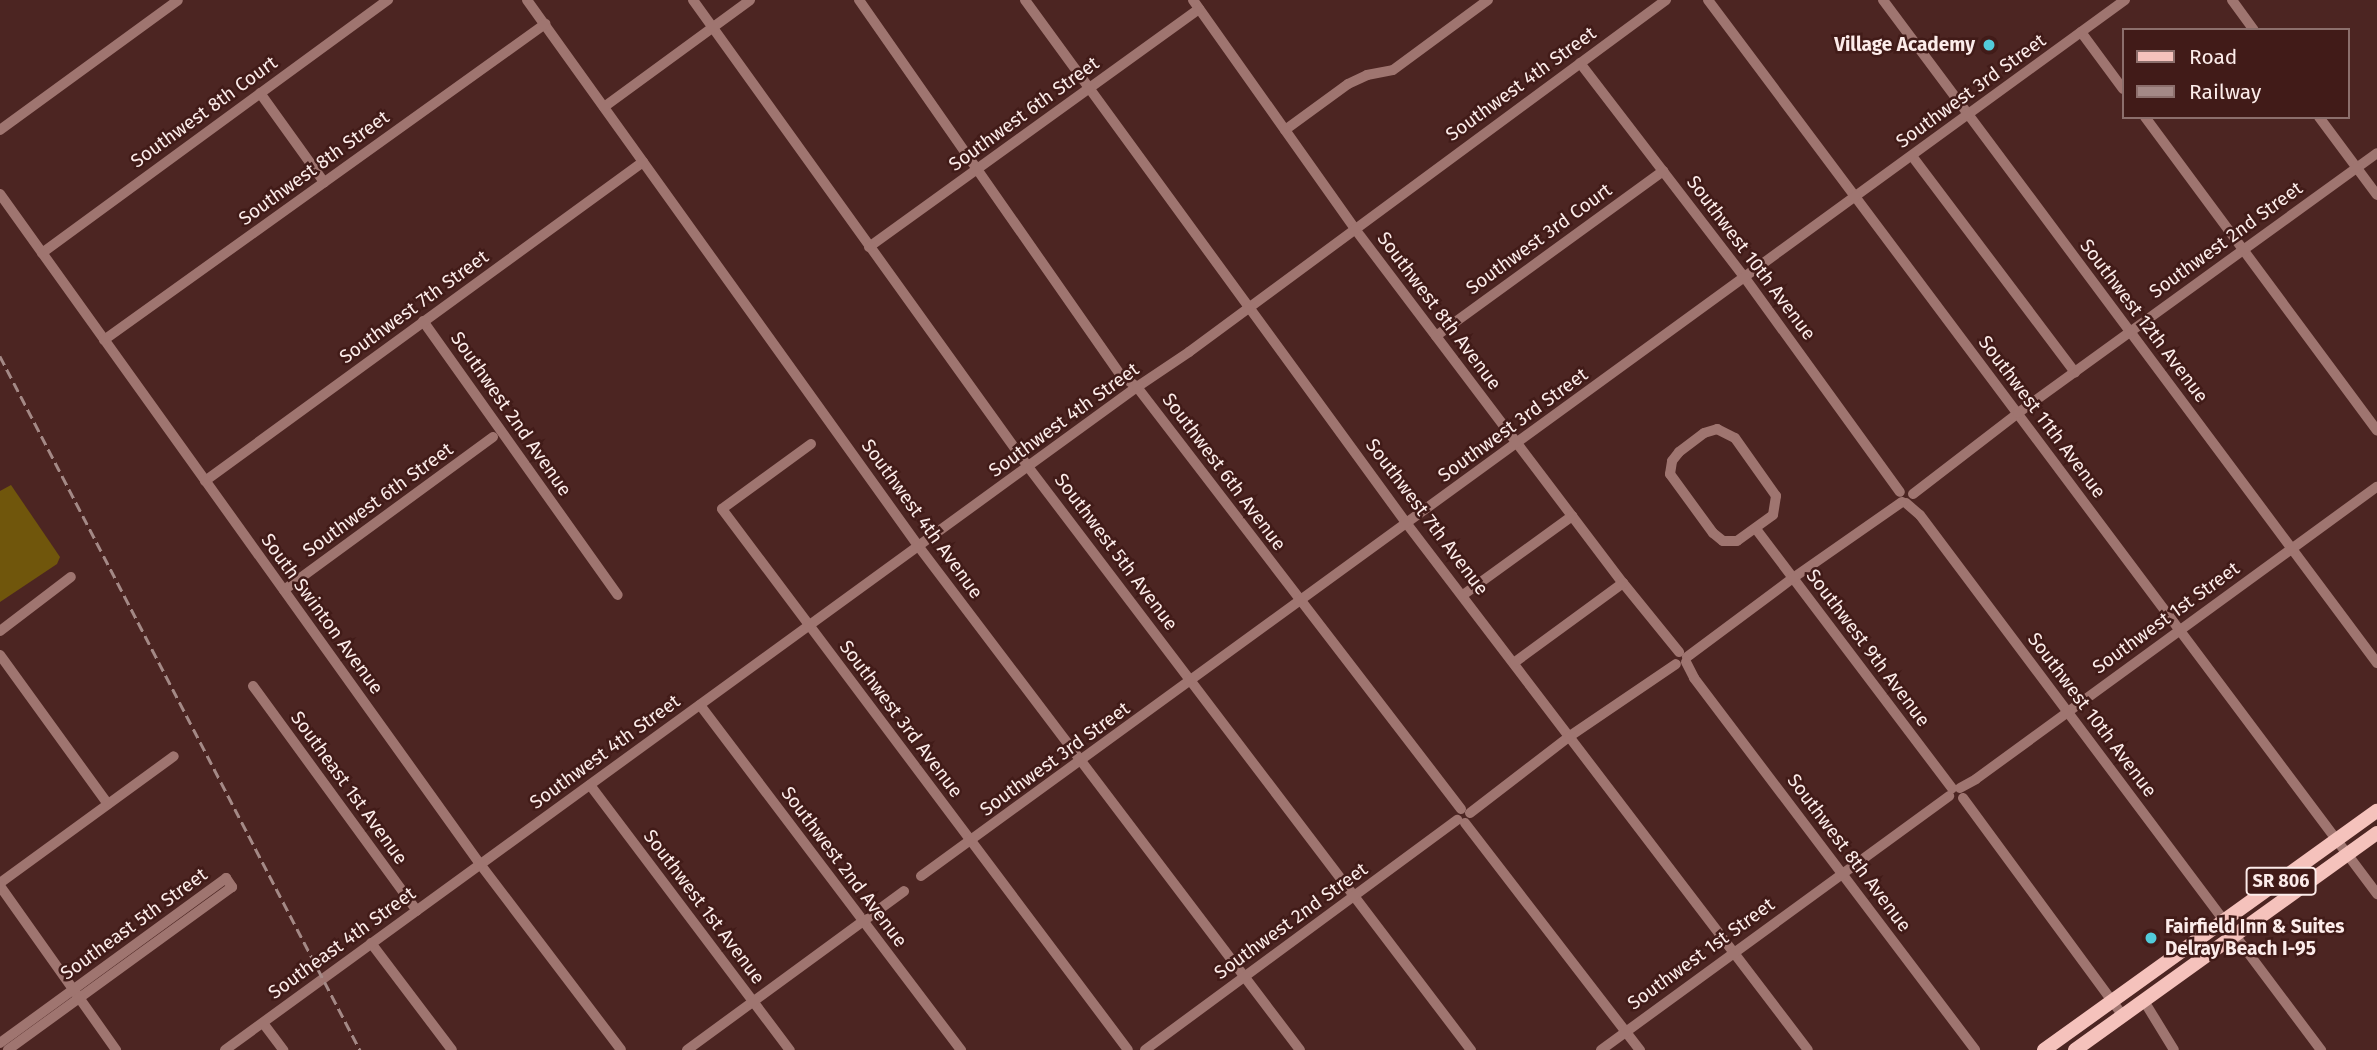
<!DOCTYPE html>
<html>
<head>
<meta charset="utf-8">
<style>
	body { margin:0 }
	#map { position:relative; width:2377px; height:1050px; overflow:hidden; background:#4c2522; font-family:"Fira Sans",sans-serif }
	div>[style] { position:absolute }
	.green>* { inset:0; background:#70560c }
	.minor>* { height:10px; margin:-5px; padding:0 5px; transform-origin:5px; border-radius:5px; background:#9f7570 }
	.major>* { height:14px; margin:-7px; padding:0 7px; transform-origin:7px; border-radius:7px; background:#f5c2bc }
	.rail>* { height:2.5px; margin-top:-1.25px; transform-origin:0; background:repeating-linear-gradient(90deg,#a48986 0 10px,transparent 0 15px) }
	.dots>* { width:19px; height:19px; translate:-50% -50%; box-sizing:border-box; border:4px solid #411b18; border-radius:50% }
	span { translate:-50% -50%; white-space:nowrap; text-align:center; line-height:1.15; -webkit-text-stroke:5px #411b18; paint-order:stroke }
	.shield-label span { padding:2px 5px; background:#411b18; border:2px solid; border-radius:5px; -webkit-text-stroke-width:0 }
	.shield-label { font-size:18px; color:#fcecea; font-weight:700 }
	.poi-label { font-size:19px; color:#fcecea; font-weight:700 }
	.right { translate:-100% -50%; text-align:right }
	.left { translate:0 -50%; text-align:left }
	.street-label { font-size:19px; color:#fcecea }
	.legend { position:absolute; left:2122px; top:28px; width:228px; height:91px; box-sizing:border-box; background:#411b18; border:2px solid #8c6f6c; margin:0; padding:9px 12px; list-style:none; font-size:21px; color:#fcecea }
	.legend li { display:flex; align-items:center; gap:14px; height:35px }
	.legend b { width:35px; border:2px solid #8c6f6c }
</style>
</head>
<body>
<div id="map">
	<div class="green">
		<i style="clip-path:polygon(11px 485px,60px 557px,57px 564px,0 602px,0 491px)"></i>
	</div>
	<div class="minor">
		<i style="left:527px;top:0;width:673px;rotate:54.37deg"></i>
		<i style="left:919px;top:547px;width:631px;rotate:52.86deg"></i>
		<i style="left:693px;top:0;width:576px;rotate:54.32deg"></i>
		<i style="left:1029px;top:468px;width:731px;rotate:52.79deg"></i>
		<i style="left:859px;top:0;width:457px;rotate:55.1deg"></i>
		<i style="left:1121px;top:375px;width:20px;rotate:37deg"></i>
		<i style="left:1137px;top:387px;width:532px;rotate:52.48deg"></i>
		<i style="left:1025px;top:0;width:648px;rotate:53.91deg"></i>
		<i style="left:1407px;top:524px;width:661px;rotate:52.68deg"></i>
		<i style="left:1193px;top:0;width:281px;rotate:54.7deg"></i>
		<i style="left:1355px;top:229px;width:444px;rotate:52.9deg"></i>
		<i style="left:1623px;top:583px;width:89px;rotate:50.9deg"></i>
		<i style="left:1708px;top:0;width:1117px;rotate:53.19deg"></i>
		<i style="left:1883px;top:0;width:827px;rotate:53.31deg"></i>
		<i style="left:2232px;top:0;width:37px;rotate:54deg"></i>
		<i style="left:2081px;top:32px;width:71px;rotate:53.6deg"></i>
		<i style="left:1580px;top:63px;width:271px;rotate:52.5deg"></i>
		<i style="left:1745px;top:278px;width:264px;rotate:54.1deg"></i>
		<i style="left:260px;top:93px;width:110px;rotate:54.3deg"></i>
		<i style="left:604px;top:107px;width:181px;rotate:-36.2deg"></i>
		<i style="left:2145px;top:117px;width:390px;rotate:53.5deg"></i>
		<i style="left:2319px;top:117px;width:97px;rotate:53.4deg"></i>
		<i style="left:0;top:130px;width:220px;rotate:-36.1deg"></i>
		<i style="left:1285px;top:130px;width:78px;rotate:-36.1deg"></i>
		<i style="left:1348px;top:84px;width:21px;rotate:-25deg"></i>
		<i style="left:1367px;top:75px;width:26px;rotate:-11deg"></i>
		<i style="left:1393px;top:70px;width:118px;rotate:-36.4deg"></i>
		<i style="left:1912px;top:156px;width:271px;rotate:53deg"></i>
		<i style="left:0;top:194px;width:824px;rotate:54.38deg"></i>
		<i style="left:480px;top:864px;width:233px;rotate:52.8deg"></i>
		<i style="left:869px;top:247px;width:407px;rotate:-35.8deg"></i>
		<i style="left:42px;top:253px;width:429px;rotate:-36.2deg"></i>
		<i style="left:423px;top:321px;width:336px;rotate:54.6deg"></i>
		<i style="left:1436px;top:336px;width:281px;rotate:-36deg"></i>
		<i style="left:104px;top:340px;width:543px;rotate:-35.62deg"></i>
		<i style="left:1717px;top:429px;width:20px;rotate:27deg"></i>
		<i style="left:1735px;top:438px;width:71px;rotate:54.7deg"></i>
		<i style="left:1776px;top:496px;width:19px;rotate:99deg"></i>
		<i style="left:1773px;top:515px;width:44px;rotate:144.2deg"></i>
		<i style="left:1737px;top:541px;width:14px;rotate:180deg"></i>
		<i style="left:1723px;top:541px;width:13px;rotate:-141deg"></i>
		<i style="left:1713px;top:533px;width:73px;rotate:-126.1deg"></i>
		<i style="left:1670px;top:474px;width:13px;rotate:-81deg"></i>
		<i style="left:1672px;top:461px;width:11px;rotate:-52deg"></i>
		<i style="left:1679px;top:452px;width:31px;rotate:-37deg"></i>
		<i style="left:1704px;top:433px;width:14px;rotate:-17deg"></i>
		<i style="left:811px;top:444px;width:110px;rotate:143.9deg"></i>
		<i style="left:722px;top:509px;width:676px;rotate:53.11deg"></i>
		<i style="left:205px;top:481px;width:542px;rotate:-36.07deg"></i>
		<i style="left:1913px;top:494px;width:133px;rotate:-37.6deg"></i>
		<i style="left:2018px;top:413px;width:443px;rotate:-35.9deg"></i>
		<i style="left:1906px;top:503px;width:18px;rotate:41deg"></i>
		<i style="left:1920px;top:515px;width:669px;rotate:53.15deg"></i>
		<i style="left:1756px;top:529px;width:325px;rotate:52.9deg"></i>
		<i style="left:284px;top:590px;width:259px;rotate:-36.2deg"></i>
		<i style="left:1463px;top:595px;width:135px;rotate:-35.9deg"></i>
		<i style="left:0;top:631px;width:89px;rotate:-37.3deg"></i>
		<i style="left:0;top:655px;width:184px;rotate:54.1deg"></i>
		<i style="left:1687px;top:657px;width:132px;rotate:-36.7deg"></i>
		<i style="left:1793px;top:578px;width:133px;rotate:-34.9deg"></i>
		<i style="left:1515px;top:662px;width:134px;rotate:-36.2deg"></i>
		<i style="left:1686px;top:662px;width:18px;rotate:63deg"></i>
		<i style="left:1694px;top:678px;width:466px;rotate:52.9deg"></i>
		<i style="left:253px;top:686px;width:278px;rotate:53.9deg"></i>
		<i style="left:700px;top:705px;width:433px;rotate:52.9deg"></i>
		<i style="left:590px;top:785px;width:332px;rotate:53deg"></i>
		<i style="left:1960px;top:788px;width:18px;rotate:-29deg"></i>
		<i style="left:1976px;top:779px;width:496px;rotate:-36.1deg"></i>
		<i style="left:1963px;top:798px;width:270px;rotate:53.7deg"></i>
		<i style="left:1470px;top:813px;width:126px;rotate:-37.6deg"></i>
		<i style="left:1570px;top:736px;width:128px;rotate:-34.2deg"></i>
		<i style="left:1465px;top:823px;width:287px;rotate:52.4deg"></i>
		<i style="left:921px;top:876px;width:1489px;rotate:-36.04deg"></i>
		<i style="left:0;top:883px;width:215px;rotate:-36.1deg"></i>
		<i style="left:0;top:886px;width:201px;rotate:54.7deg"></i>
		<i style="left:371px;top:943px;width:134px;rotate:52.9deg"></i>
		<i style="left:2144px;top:1001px;width:57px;rotate:58.5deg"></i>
		<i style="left:263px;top:1023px;width:34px;rotate:53deg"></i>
		<i style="left:0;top:1043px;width:280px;rotate:-36.1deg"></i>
		<i style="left:226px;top:878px;width:11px;rotate:56deg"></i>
		<i style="left:232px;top:887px;width:277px;rotate:144deg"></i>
		<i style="left:225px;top:1050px;width:1128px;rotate:-36.02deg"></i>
		<i style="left:1137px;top:387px;width:63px;rotate:-33.9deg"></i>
		<i style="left:1189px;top:352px;width:593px;rotate:-36.43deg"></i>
		<i style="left:687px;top:1050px;width:269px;rotate:-36.2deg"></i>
		<i style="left:1145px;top:1050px;width:388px;rotate:-36.4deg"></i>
		<i style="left:1601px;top:1050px;width:431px;rotate:-36.1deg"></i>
	</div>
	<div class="major">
		<i style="left:2044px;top:1050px;width:410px;rotate:-35.7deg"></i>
		<i style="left:2075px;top:1050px;width:372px;rotate:-35.7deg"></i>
	</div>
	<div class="rail">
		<i style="left:0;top:356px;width:782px;rotate:62.58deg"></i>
	</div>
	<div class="dots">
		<i style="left:1989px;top:45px;background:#52cbda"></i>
		<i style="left:2151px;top:938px;background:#52cbda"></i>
	</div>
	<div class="shield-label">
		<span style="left:2281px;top:881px">SR 806</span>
	</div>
	<div class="poi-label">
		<span class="right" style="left:1975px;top:45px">Village Academy</span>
		<span class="left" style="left:2165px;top:938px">Fairfield Inn &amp; Suites<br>Delray Beach I-95</span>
	</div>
	<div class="street-label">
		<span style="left:1521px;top:84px;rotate:-36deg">Southwest 4th Street</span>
		<span style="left:1971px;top:91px;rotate:-36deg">Southwest 3rd Street</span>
		<span style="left:204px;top:112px;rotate:-36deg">Southwest 8th Court</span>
		<span style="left:1024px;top:114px;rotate:-36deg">Southwest 6th Street</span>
		<span style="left:314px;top:168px;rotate:-36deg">Southwest 8th Street</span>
		<span style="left:1539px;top:239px;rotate:-36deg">Southwest 3rd Court</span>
		<span style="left:2226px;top:240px;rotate:-36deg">Southwest 2nd Street</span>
		<span style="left:1751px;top:258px;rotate:53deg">Southwest 10th Avenue</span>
		<span style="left:414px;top:307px;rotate:-36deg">Southwest 7th Street</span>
		<span style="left:1439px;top:311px;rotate:53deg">Southwest 8th Avenue</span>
		<span style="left:2144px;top:321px;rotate:53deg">Southwest 12th Avenue</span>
		<span style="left:511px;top:414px;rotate:55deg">Southwest 2nd Avenue</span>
		<span style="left:2042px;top:417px;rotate:53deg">Southwest 11th Avenue</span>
		<span style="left:1064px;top:420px;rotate:-36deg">Southwest 4th Street</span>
		<span style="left:1513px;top:425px;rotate:-36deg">Southwest 3rd Street</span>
		<span style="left:1224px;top:472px;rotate:53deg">Southwest 6th Avenue</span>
		<span style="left:378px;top:500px;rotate:-36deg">Southwest 6th Street</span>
		<span style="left:1427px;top:517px;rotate:53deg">Southwest 7th Avenue</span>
		<span style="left:922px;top:519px;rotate:54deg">Southwest 4th Avenue</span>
		<span style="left:1116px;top:552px;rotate:53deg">Southwest 5th Avenue</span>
		<span style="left:322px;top:614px;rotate:54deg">South Swinton Avenue</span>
		<span style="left:2166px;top:618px;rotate:-36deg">Southwest 1st Street</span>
		<span style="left:1868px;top:648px;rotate:53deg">Southwest 9th Avenue</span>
		<span style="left:2092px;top:715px;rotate:53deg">Southwest 10th Avenue</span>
		<span style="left:901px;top:719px;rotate:53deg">Southwest 3rd Avenue</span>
		<span style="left:605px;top:752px;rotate:-36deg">Southwest 4th Street</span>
		<span style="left:1055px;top:759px;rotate:-36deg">Southwest 3rd Street</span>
		<span style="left:349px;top:788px;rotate:54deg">Southeast 1st Avenue</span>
		<span style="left:1849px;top:853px;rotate:53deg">Southwest 8th Avenue</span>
		<span style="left:844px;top:867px;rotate:53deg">Southwest 2nd Avenue</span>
		<span style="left:704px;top:907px;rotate:53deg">Southwest 1st Avenue</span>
		<span style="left:1291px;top:921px;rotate:-36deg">Southwest 2nd Street</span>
		<span style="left:134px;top:924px;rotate:-36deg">Southeast 5th Street</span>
		<span style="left:342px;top:943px;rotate:-36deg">Southeast 4th Street</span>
		<span style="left:1701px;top:954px;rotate:-36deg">Southwest 1st Street</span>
	</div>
	<ul class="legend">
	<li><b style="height:9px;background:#f5c2bc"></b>Road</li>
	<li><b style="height:9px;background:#a48986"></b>Railway</li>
	</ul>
</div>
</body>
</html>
